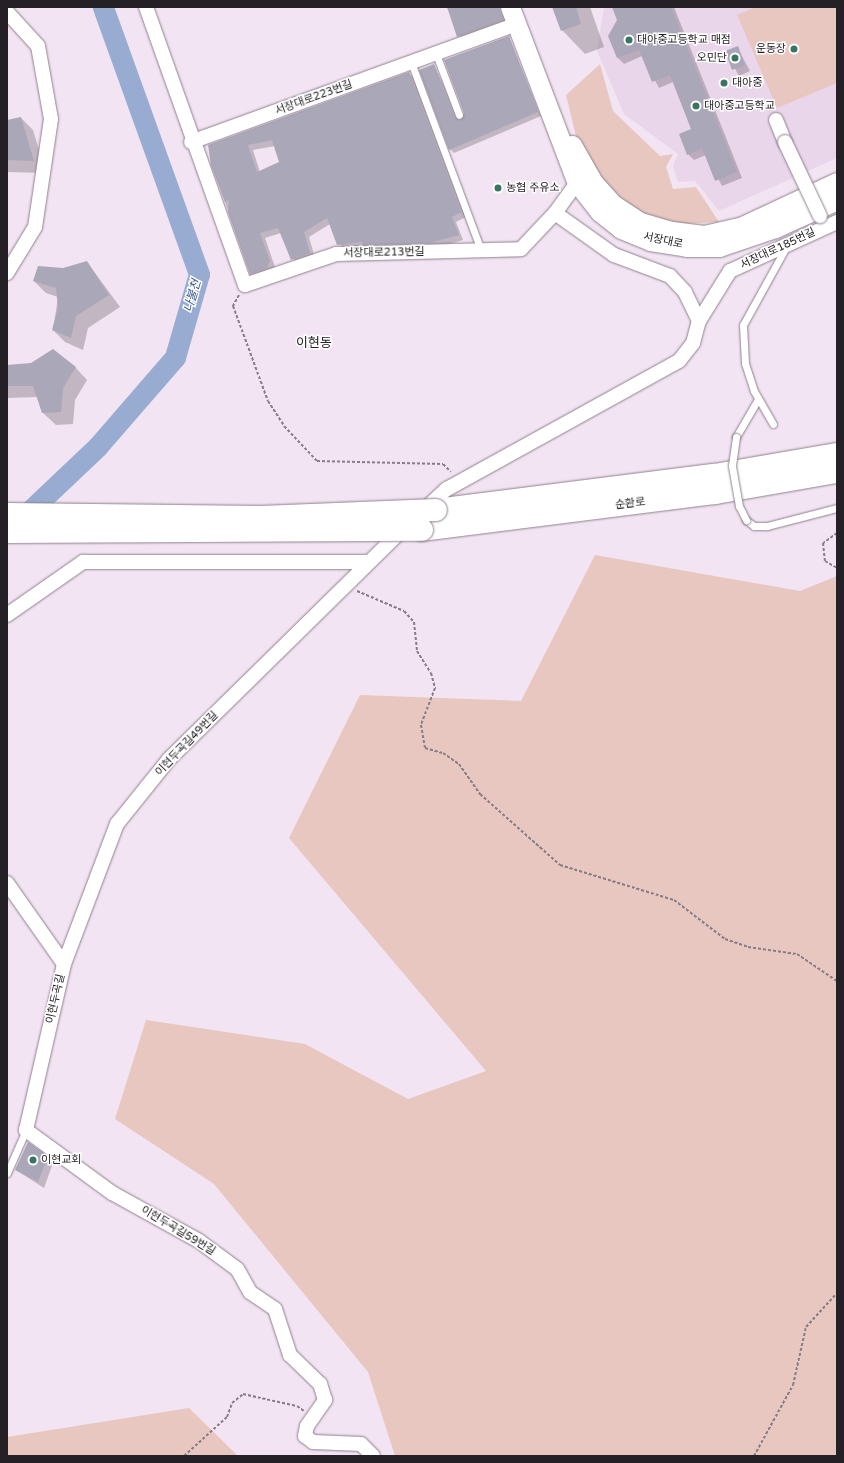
<!DOCTYPE html>
<html>
<head>
<meta charset="utf-8">
<style>
	body { margin:0 }
	#map { position:relative; width:844px; height:1463px; overflow:hidden; background:#f2e4f2; font-family:"Varela Round","Noto Sans KR",sans-serif }
	div>[style] { position:absolute }
	.built>* { inset:0; background:#ead6ea }
	.green>* { inset:0; background:#e8c7c1 }
	.shadow>* { inset:0; background:#0003 }
	.river>* { height:21px; margin:-10.5px; padding:0 10.5px; transform-origin:10.5px; border-radius:10.5px; background:#98acd2 }
	.building>* { inset:0; background:#aaa7b8 }
	.path>* { height:2px; margin-top:-1px; transform-origin:0; background:repeating-linear-gradient(90deg,#867d86 0 3px,transparent 0 5px) }
	.roads { filter:drop-shadow(0 0 1px #8f818e) drop-shadow(0 0 1px #8f818e) }
	.lane>* { height:7px; margin:-3.5px; padding:0 3.5px; transform-origin:3.5px; border-radius:3.5px; background:#fff }
	.street>* { height:14px; margin:-7px; padding:0 7px; transform-origin:7px; border-radius:7px; background:#fff }
	.secondary>* { height:19px; margin:-9.5px; padding:0 9.5px; transform-origin:9.5px; border-radius:9.5px; background:#fff }
	.highway>* { height:22px; margin:-11px; padding:0 11px; transform-origin:11px; border-radius:11px; background:#fff }
	.bridges { filter:drop-shadow(0 0 1px #8f818e) drop-shadow(0 0 1px #8f818e) }
	.lane-bridge>* { height:7px; margin:-3.5px; padding:0 3.5px; transform-origin:3.5px; border-radius:3.5px; background:#fff }
	.street-bridge>* { height:14px; margin:-7px; padding:0 7px; transform-origin:7px; border-radius:7px; background:#fff }
	.highway-bridge>* { height:22px; margin:-11px; padding:0 11px; transform-origin:11px; border-radius:11px; background:#fff }
	.dots>* { width:11px; height:11px; translate:-50% -50%; box-sizing:border-box; border:2px solid #fff; border-radius:50% }
	span { translate:-50% -50%; white-space:nowrap; text-align:center; line-height:1.15; -webkit-text-stroke:3px #fff; paint-order:stroke }
	.poi-label { font-size:11px; color:#252025 }
	.left { translate:0 -50%; text-align:left }
	.right { translate:-100% -50%; text-align:right }
	.street-label { font-size:11px; color:#252025 }
	.water-label { font-size:12px; color:#3b5589; font-style:italic }
	.quarter-label { font-size:13px; color:#252025 }
	.frame { position:absolute; inset:0; border:8px solid #252025; pointer-events:none }
</style>
</head>
<body>
<div id="map">
	<div class="built">
		<i style="clip-path:polygon(604px 7px,837px 7px,837px 158px,719px 211px,695px 181px,678px 182px,673px 166px,678px 154px,624px 114px,597px 51px)"></i>
	</div>
	<div class="green">
		<i style="clip-path:polygon(756px 7px,837px 7px,837px 83px,777px 108px,737px 15px)"></i>
		<i style="clip-path:polygon(600px 64px,613px 111px,660px 156px,673px 154px,666px 167px,673px 189px,696px 187px,719px 222px,665px 225px,639px 212px,618px 195px,581px 157px,566px 95px)"></i>
		<i style="clip-path:polygon(595px 555px,800px 591px,837px 576px,837px 1456px,395px 1456px,368px 1372px,214px 1184px,115px 1119px,146px 1020px,305px 1044px,408px 1099px,486px 1071px,289px 838px,360px 695px,521px 701px)"></i>
		<i style="clip-path:polygon(189px 1408px,238px 1456px,7px 1456px,7px 1437px)"></i>
	</div>
	<div class="shadow">
		<i style="clip-path:polygon(447px 7px,500px 7px,507px 24px,462px 41px)"></i>
		<i style="clip-path:polygon(553px 7px,590px 7px,604px 47px,585px 54px,562px 30px)"></i>
		<i style="clip-path:polygon(614px 7px,674px 7px,742px 178px,722px 186px,706px 155px,694px 160px,688px 154px,692px 130px,673px 82px,659px 88px,642px 56px,624px 64px,618px 58px,609px 36px,619px 20px)"></i>
		<i style="clip-path:polygon(509px 37px,541px 116px,454px 153px,450px 149px,434px 65px,461px 121px)"></i>
		<i style="clip-path:polygon(737px 47px,750px 71px,739px 76px,726px 52px)"></i>
		<i style="clip-path:polygon(evenodd,409px 73px,414px 78px,466px 217px,456px 222px,463px 240px,435px 248px,343px 250px,330px 224px,309px 237px,315px 258px,297px 265px,281px 233px,265px 238px,275px 267px,272px 273px,256px 279px,251px 274px,225px 202px,210px 145px,409px 73px,275px 146px,281px 162px,260px 172px,253px 150px,275px 146px)"></i>
		<i style="clip-path:polygon(21px 118px,33px 130px,46px 173px,7px 172px,7px 121px)"></i>
		<i style="clip-path:polygon(87px 262px,120px 307px,88px 328px,83px 350px,65px 342px,53px 330px,58px 297px,46px 293px,34px 281px)"></i>
		<i style="clip-path:polygon(7px 366px,75px 367px,87px 380px,75px 400px,73px 424px,56px 425px,43px 413px,38px 397px,7px 398px)"></i>
		<i style="clip-path:polygon(47px 1157px,53px 1163px,44px 1188px,16px 1170px)"></i>
	</div>
	<div class="river">
		<i style="left:18px;top:522px;width:110px;rotate:-43.5deg"></i>
		<i style="left:98px;top:446px;width:118px;rotate:-49.1deg"></i>
		<i style="left:175px;top:357px;width:86px;rotate:-73.9deg"></i>
		<i style="left:199px;top:274px;width:284px;rotate:-109.8deg"></i>
	</div>
	<div class="building">
		<i style="clip-path:polygon(447px 7px,498px 7px,503px 20px,457px 37px)"></i>
		<i style="clip-path:polygon(552px 7px,576px 7px,581px 24px,561px 31px)"></i>
		<i style="clip-path:polygon(612px 7px,671px 7px,737px 172px,715px 181px,702px 148px,687px 155px,679px 134px,691px 129px,670px 75px,652px 82px,639px 50px,617px 58px,608px 36px,617px 20px)"></i>
		<i style="clip-path:polygon(509px 36px,538px 112px,449px 150px,419px 70px,434px 64px,454px 117px,460px 120px,464px 113px,444px 60px)"></i>
		<i style="clip-path:polygon(738px 46px,745px 65px,732px 70px,725px 51px)"></i>
		<i style="clip-path:polygon(evenodd,409px 72px,461px 212px,452px 217px,459px 235px,429px 243px,363px 245px,362px 242px,337px 245px,327px 218px,304px 232px,310px 253px,291px 260px,278px 228px,260px 233px,270px 261px,267px 268px,250px 274px,228px 212px,229px 200px,225px 202px,211px 165px,208px 145px,409px 72px,272px 140px,279px 162px,257px 172px,248px 145px,272px 140px)"></i>
		<i style="clip-path:polygon(21px 117px,34px 161px,7px 160px,7px 120px)"></i>
		<i style="clip-path:polygon(87px 261px,109px 295px,76px 316px,71px 338px,52px 330px,58px 308px,56px 288px,33px 281px,38px 266px,63px 268px)"></i>
		<i style="clip-path:polygon(53px 349px,76px 367px,63px 388px,61px 412px,42px 413px,33px 386px,7px 386px,7px 365px,31px 363px)"></i>
		<i style="clip-path:polygon(28px 1142px,48px 1156px,38px 1182px,15px 1170px)"></i>
	</div>
	<div class="path">
		<i style="left:239px;top:295px;width:13px;rotate:119deg"></i>
		<i style="left:233px;top:306px;width:101px;rotate:69.8deg"></i>
		<i style="left:268px;top:401px;width:30px;rotate:57deg"></i>
		<i style="left:284px;top:426px;width:48px;rotate:46.7deg"></i>
		<i style="left:317px;top:461px;width:126px;rotate:1.4deg"></i>
		<i style="left:443px;top:464px;width:11px;rotate:45deg"></i>
		<i style="left:837px;top:533px;width:17px;rotate:144deg"></i>
		<i style="left:823px;top:543px;width:18px;rotate:84deg"></i>
		<i style="left:825px;top:561px;width:14px;rotate:30deg"></i>
		<i style="left:357px;top:591px;width:51px;rotate:23.1deg"></i>
		<i style="left:404px;top:611px;width:15px;rotate:48deg"></i>
		<i style="left:414px;top:622px;width:29px;rotate:84deg"></i>
		<i style="left:417px;top:651px;width:26px;rotate:58deg"></i>
		<i style="left:431px;top:673px;width:16px;rotate:75deg"></i>
		<i style="left:435px;top:688px;width:40px;rotate:111deg"></i>
		<i style="left:421px;top:725px;width:23px;rotate:80deg"></i>
		<i style="left:425px;top:748px;width:19px;rotate:16deg"></i>
		<i style="left:443px;top:753px;width:19px;rotate:35deg"></i>
		<i style="left:459px;top:764px;width:37px;rotate:55deg"></i>
		<i style="left:480px;top:794px;width:107px;rotate:41.6deg"></i>
		<i style="left:560px;top:865px;width:119px;rotate:17.1deg"></i>
		<i style="left:674px;top:900px;width:64px;rotate:37.4deg"></i>
		<i style="left:725px;top:939px;width:24px;rotate:19deg"></i>
		<i style="left:748px;top:947px;width:49px;rotate:8.1deg"></i>
		<i style="left:797px;top:954px;width:48px;rotate:34deg"></i>
		<i style="left:184px;top:1456px;width:58px;rotate:-42.2deg"></i>
		<i style="left:227px;top:1417px;width:15px;rotate:-70deg"></i>
		<i style="left:232px;top:1403px;width:14px;rotate:-39deg"></i>
		<i style="left:243px;top:1394px;width:55px;rotate:12.5deg"></i>
		<i style="left:297px;top:1406px;width:9px;rotate:36deg"></i>
		<i style="left:754px;top:1456px;width:81px;rotate:-61.2deg"></i>
		<i style="left:793px;top:1385px;width:59px;rotate:-77.4deg"></i>
		<i style="left:806px;top:1327px;width:46px;rotate:-47.6deg"></i>
	</div>
	<div class="roads">
		<div class="lane">
			<i style="left:436px;top:54px;width:65px;rotate:69.3deg"></i>
			<i style="left:411px;top:62px;width:201px;rotate:69.6deg"></i>
			<i style="left:773px;top:424px;width:38px;rotate:-120deg"></i>
			<i style="left:754px;top:391px;width:29px;rotate:-108deg"></i>
			<i style="left:745px;top:363px;width:38px;rotate:-93deg"></i>
			<i style="left:743px;top:325px;width:89px;rotate:-61.1deg"></i>
			<i style="left:736px;top:437px;width:44px;rotate:-59.9deg"></i>
			<i style="left:746px;top:520px;width:10px;rotate:37deg"></i>
			<i style="left:754px;top:526px;width:13px"></i>
			<i style="left:767px;top:526px;width:72px;rotate:-14.4deg"></i>
			<i style="left:7px;top:1173px;width:47px;rotate:-66.2deg"></i>
		</div>
		<div class="street">
			<i style="left:146px;top:7px;width:295px;rotate:70.4deg"></i>
			<i style="left:245px;top:285px;width:96px;rotate:-18.8deg"></i>
			<i style="left:336px;top:254px;width:185px;rotate:-1.5deg"></i>
			<i style="left:521px;top:249px;width:50px;rotate:-46.6deg"></i>
			<i style="left:555px;top:213px;width:37px;rotate:-54deg"></i>
			<i style="left:7px;top:12px;width:46px;rotate:47.6deg"></i>
			<i style="left:38px;top:46px;width:74px;rotate:79.9deg"></i>
			<i style="left:51px;top:119px;width:109px;rotate:98.4deg"></i>
			<i style="left:35px;top:227px;width:54px;rotate:121.3deg"></i>
			<i style="left:776px;top:120px;width:24px;rotate:68deg"></i>
			<i style="left:191px;top:142px;width:347px;rotate:-19.9deg"></i>
			<i style="left:699px;top:321px;width:59px;rotate:-58.2deg"></i>
			<i style="left:730px;top:271px;width:118px;rotate:-24.6deg"></i>
			<i style="left:423px;top:511px;width:33px;rotate:-43deg"></i>
			<i style="left:447px;top:489px;width:265px;rotate:-28.9deg"></i>
			<i style="left:679px;top:361px;width:23px;rotate:-52deg"></i>
			<i style="left:693px;top:343px;width:23px;rotate:-75deg"></i>
			<i style="left:699px;top:321px;width:32px;rotate:-116deg"></i>
			<i style="left:685px;top:292px;width:22px;rotate:-133deg"></i>
			<i style="left:670px;top:276px;width:60px;rotate:-159.4deg"></i>
			<i style="left:614px;top:255px;width:72px;rotate:-144.6deg"></i>
			<i style="left:7px;top:615px;width:93px;rotate:-34.9deg"></i>
			<i style="left:83px;top:562px;width:285px"></i>
			<i style="left:7px;top:883px;width:99px;rotate:54.9deg"></i>
			<i style="left:373px;top:1456px;width:17px;rotate:-135deg"></i>
			<i style="left:361px;top:1444px;width:48px;rotate:-177.6deg"></i>
			<i style="left:313px;top:1442px;width:10px;rotate:-143deg"></i>
			<i style="left:305px;top:1436px;width:10px;rotate:-79deg"></i>
			<i style="left:307px;top:1426px;width:32px;rotate:-55deg"></i>
			<i style="left:325px;top:1400px;width:17px;rotate:-107deg"></i>
			<i style="left:320px;top:1384px;width:42px;rotate:-136deg"></i>
			<i style="left:290px;top:1355px;width:48px;rotate:-108.1deg"></i>
			<i style="left:275px;top:1309px;width:30px;rotate:-146deg"></i>
			<i style="left:250px;top:1292px;width:26px;rotate:-119deg"></i>
			<i style="left:237px;top:1269px;width:47px;rotate:-143.6deg"></i>
			<i style="left:199px;top:1241px;width:99px;rotate:-151.1deg"></i>
			<i style="left:112px;top:1193px;width:107px;rotate:-143.8deg"></i>
			<i style="left:26px;top:1130px;width:170px;rotate:-77.1deg"></i>
			<i style="left:64px;top:964px;width:150px;rotate:-69.3deg"></i>
			<i style="left:117px;top:824px;width:83px;rotate:-51.3deg"></i>
			<i style="left:169px;top:759px;width:328px;rotate:-44.5deg"></i>
		</div>
		<div class="secondary">
			<i style="left:510px;top:7px;width:188px;rotate:69.2deg"></i>
			<i style="left:577px;top:183px;width:37px;rotate:52deg"></i>
			<i style="left:600px;top:212px;width:27px;rotate:39deg"></i>
			<i style="left:621px;top:229px;width:31px;rotate:22deg"></i>
			<i style="left:650px;top:241px;width:36px;rotate:9deg"></i>
			<i style="left:686px;top:247px;width:33px"></i>
			<i style="left:719px;top:247px;width:59px;rotate:-18.7deg"></i>
			<i style="left:775px;top:228px;width:68px;rotate:-24.3deg"></i>
			<i style="left:572px;top:145px;width:43px;rotate:60.4deg"></i>
			<i style="left:593px;top:182px;width:31px;rotate:48deg"></i>
			<i style="left:614px;top:205px;width:31px;rotate:33deg"></i>
			<i style="left:640px;top:222px;width:33px;rotate:16deg"></i>
			<i style="left:672px;top:231px;width:32px;rotate:7deg"></i>
			<i style="left:704px;top:235px;width:37px;rotate:-13deg"></i>
			<i style="left:740px;top:227px;width:107px;rotate:-24.9deg"></i>
		</div>
		<div class="highway">
			<i style="left:436px;top:510px;width:281px;rotate:-7.2deg"></i>
			<i style="left:715px;top:475px;width:124px;rotate:-9.8deg"></i>
			<i style="left:422px;top:530px;width:295px;rotate:-7.2deg"></i>
			<i style="left:715px;top:493px;width:124px;rotate:-9.8deg"></i>
		</div>
	</div>
	<div class="bridges">
		<div class="lane-bridge">
			<i style="left:736px;top:437px;width:29px;rotate:98deg"></i>
			<i style="left:732px;top:466px;width:41px;rotate:80.1deg"></i>
			<i style="left:739px;top:506px;width:16px;rotate:63deg"></i>
		</div>
		<div class="street-bridge">
			<i style="left:785px;top:142px;width:82px;rotate:64.7deg"></i>
		</div>
		<div class="highway-bridge">
			<i style="left:7px;top:514px;width:254px;rotate:0.7deg"></i>
			<i style="left:261px;top:517px;width:175px;rotate:-2.3deg"></i>
			<i style="left:7px;top:532px;width:415px;rotate:-0.3deg"></i>
		</div>
	</div>
	<div class="dots">
		<i style="left:629px;top:40px;background:#397560"></i>
		<i style="left:794px;top:49px;background:#397560"></i>
		<i style="left:735px;top:58px;background:#397560"></i>
		<i style="left:724px;top:83px;background:#397560"></i>
		<i style="left:696px;top:106px;background:#397560"></i>
		<i style="left:498px;top:188px;background:#397560"></i>
		<i style="left:33px;top:1160px;background:#397560"></i>
	</div>
	<div class="poi-label">
		<span class="left" style="left:637px;top:40px">대아중고등학교 매점</span>
		<span class="right" style="left:786px;top:49px">운동장</span>
		<span class="right" style="left:727px;top:58px">오민단</span>
		<span class="left" style="left:732px;top:83px">대아중</span>
		<span class="left" style="left:704px;top:106px">대아중고등학교</span>
		<span class="left" style="left:506px;top:188px">농협 주유소</span>
		<span class="left" style="left:41px;top:1160px">이현교회</span>
	</div>
	<div class="street-label">
		<span style="left:314px;top:98px;rotate:-20deg">서장대로223번길</span>
		<span style="left:663px;top:241px;rotate:12deg">서장대로</span>
		<span style="left:778px;top:249px;rotate:-25deg">서장대로185번길</span>
		<span style="left:384px;top:253px;rotate:-1deg">서장대로213번길</span>
		<span style="left:630px;top:504px;rotate:-7deg">순환로</span>
		<span style="left:187px;top:744px;rotate:-46deg">이현두곡길49번길</span>
		<span style="left:56px;top:999px;rotate:-77deg">이현두곡길</span>
		<span style="left:178px;top:1231px;rotate:31deg">이현두곡길59번길</span>
	</div>
	<div class="water-label">
		<span style="left:193px;top:296px;rotate:-74deg">나불천</span>
	</div>
	<div class="quarter-label">
		<span style="left:314px;top:343px">이현동</span>
	</div>
	<div class="frame"></div>
</div>
</body>
</html>
